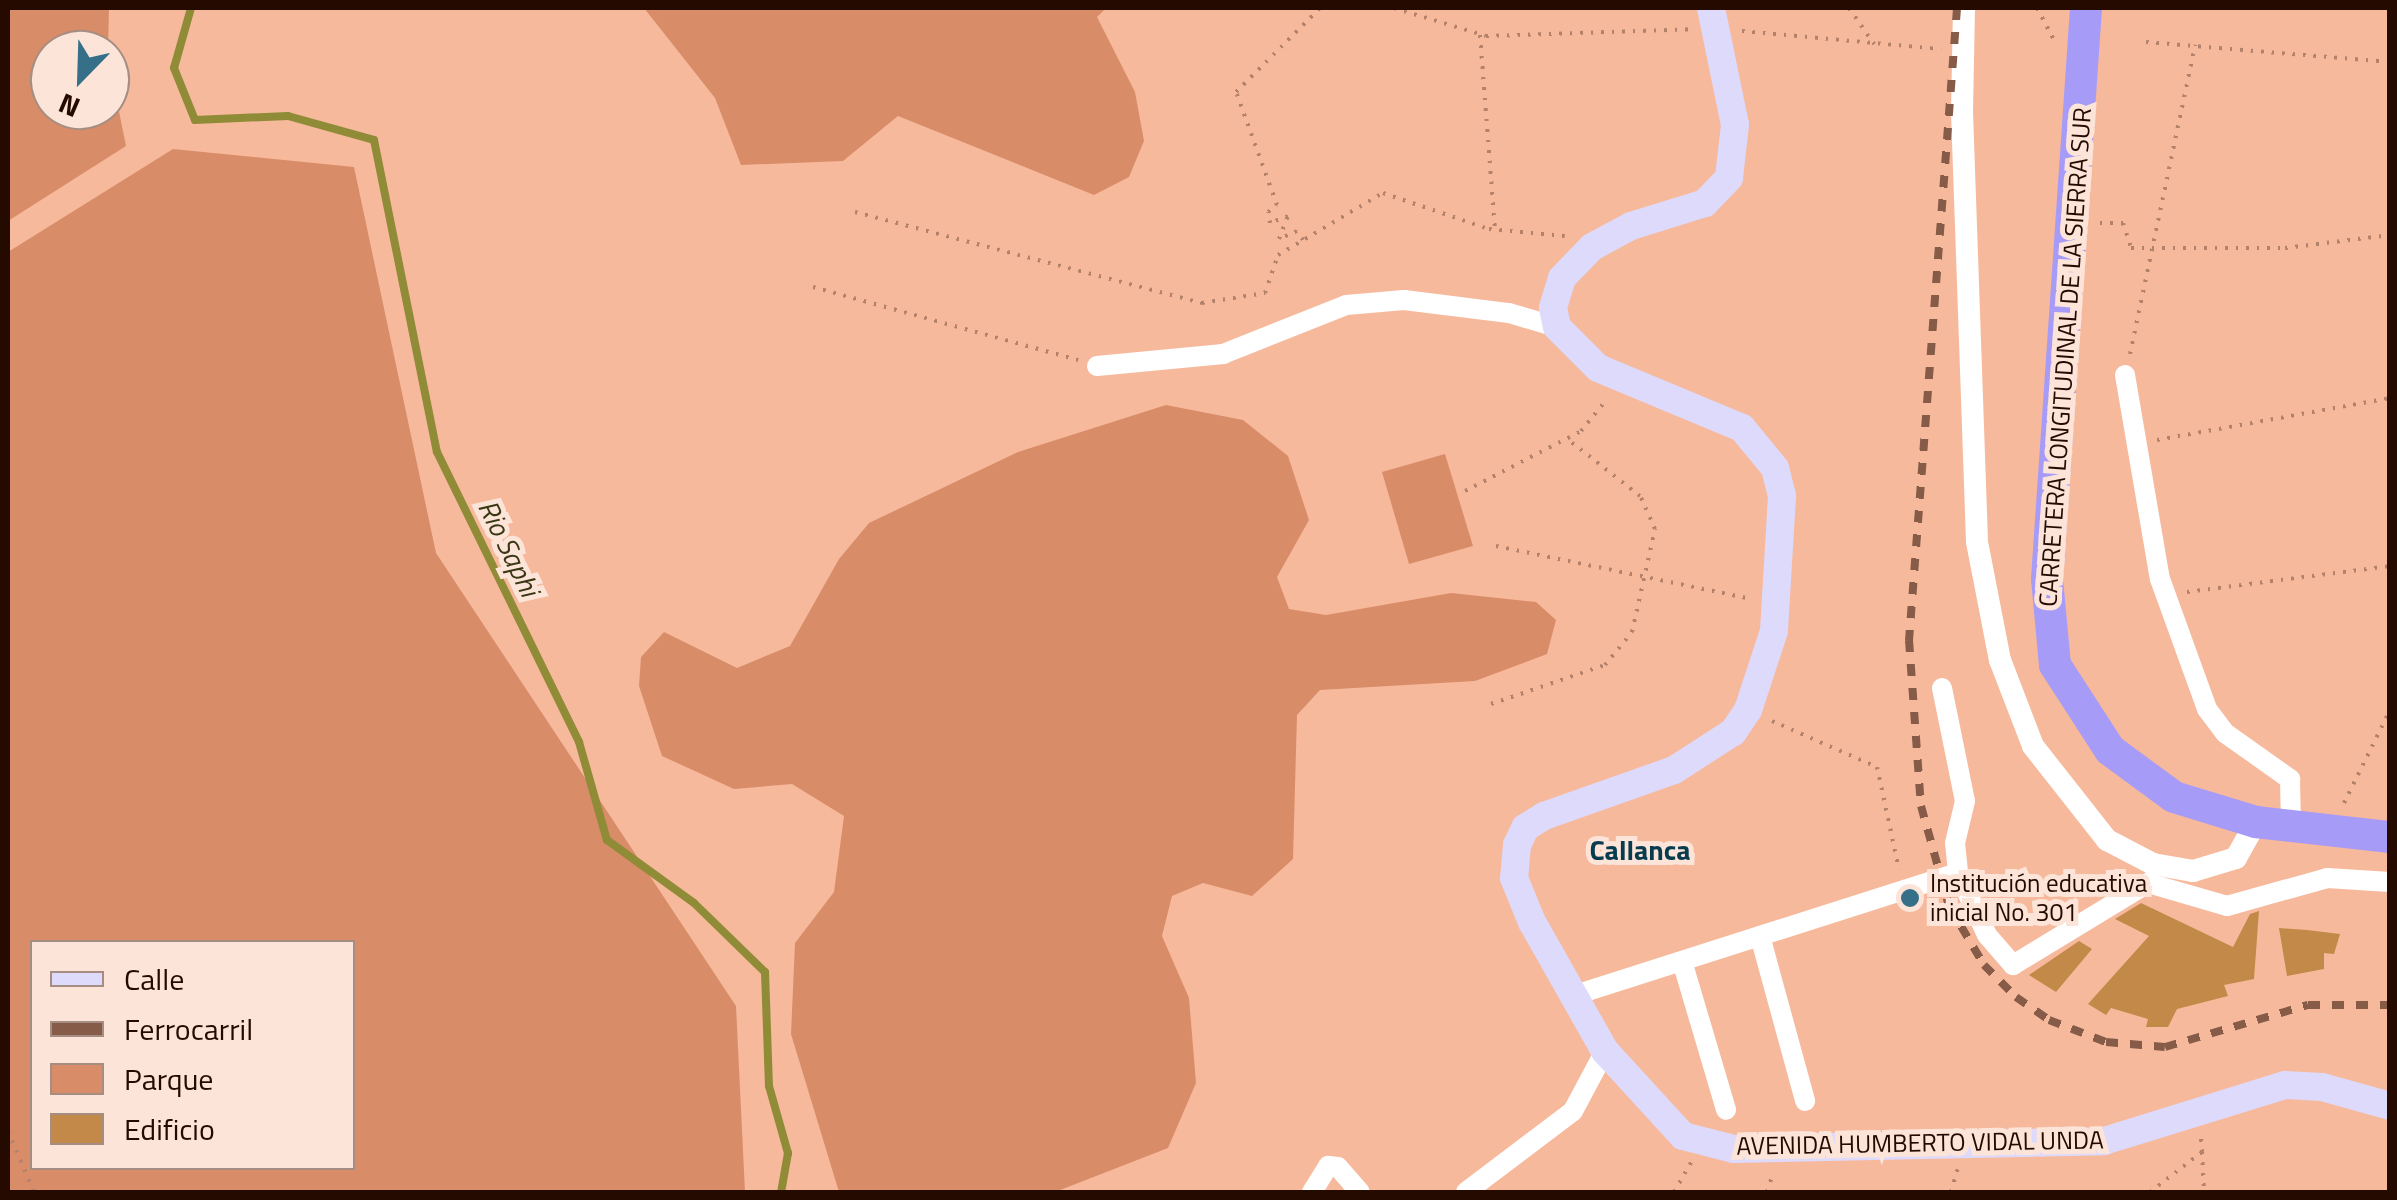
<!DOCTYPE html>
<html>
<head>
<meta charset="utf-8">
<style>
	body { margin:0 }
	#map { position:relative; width:2397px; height:1200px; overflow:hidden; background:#f7b99c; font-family:"Titillium Web",sans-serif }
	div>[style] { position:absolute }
	.green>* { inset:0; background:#d88d68 }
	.stream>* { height:8px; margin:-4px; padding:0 4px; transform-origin:4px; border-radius:4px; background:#8f8b36 }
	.building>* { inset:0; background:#c28949 }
	.path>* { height:4px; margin-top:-2px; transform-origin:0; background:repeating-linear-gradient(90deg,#b4816a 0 2.5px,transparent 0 10.5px) }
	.minor>* { height:20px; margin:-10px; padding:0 10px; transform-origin:10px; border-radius:10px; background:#fff }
	.tertiary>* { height:22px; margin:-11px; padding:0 11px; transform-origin:11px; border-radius:11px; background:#fff }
	.secondary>* { height:28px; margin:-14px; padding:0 14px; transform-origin:14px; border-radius:14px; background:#dedafc }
	.trunk>* { height:32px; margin:-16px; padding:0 16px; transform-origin:16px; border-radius:16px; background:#a79bf8 }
	.rail>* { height:8px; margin-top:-4px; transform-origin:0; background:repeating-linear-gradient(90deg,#865b48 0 12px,transparent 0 24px) }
	.dots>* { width:28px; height:28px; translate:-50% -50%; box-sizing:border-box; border:5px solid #fce4d9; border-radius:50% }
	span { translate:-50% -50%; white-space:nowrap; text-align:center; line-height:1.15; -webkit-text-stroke:10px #fce4d9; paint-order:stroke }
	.street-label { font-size:25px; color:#250a00 }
	.poi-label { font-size:25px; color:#250a00 }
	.left { translate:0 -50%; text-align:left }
	.water-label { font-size:28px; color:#393713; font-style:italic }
	.neighbourhood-label { font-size:28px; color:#073c4e; font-weight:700 }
	.frame { position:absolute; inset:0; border:10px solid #250a00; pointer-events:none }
	.legend { position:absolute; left:30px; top:940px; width:325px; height:230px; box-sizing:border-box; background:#fce4d9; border:2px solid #a68d82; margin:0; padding:12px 18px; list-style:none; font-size:30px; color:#250a00 }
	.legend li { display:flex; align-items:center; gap:20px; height:50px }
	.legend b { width:50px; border:2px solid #a68d82 }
	.north { position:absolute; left:30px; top:30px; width:100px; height:100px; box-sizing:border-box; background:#fce4d9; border:2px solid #a68d82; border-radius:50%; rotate:203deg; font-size:28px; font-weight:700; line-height:40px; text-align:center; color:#250a00 }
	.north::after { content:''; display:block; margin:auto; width:35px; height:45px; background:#357088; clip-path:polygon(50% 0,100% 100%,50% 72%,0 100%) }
</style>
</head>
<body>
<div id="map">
	<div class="green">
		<i style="clip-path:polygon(8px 8px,109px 8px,108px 50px,50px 50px,50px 110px,110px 110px,110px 67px,126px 146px,8px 221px)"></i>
		<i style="clip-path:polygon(644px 8px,1106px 8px,1097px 17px,1135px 92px,1144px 141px,1129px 177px,1094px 195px,898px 116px,843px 161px,741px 165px,715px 98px)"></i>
		<i style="clip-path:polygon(evenodd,173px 149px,354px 167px,436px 553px,736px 1006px,745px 1192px,8px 1192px,8px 252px,173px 149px,352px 942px,352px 1168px,32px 1168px,32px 942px,352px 942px)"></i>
		<i style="clip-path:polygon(1166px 405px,1243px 420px,1288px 456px,1309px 520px,1277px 577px,1289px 609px,1326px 615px,1451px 593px,1536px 602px,1556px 620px,1547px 654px,1475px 681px,1320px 690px,1297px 715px,1293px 859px,1252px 896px,1203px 883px,1172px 896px,1162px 936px,1189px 998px,1196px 1083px,1168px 1148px,1055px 1192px,839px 1192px,791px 1034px,795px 943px,834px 892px,844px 816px,792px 784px,734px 789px,662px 756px,639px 686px,641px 657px,664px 632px,737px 668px,790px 646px,839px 559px,869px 523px,1018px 452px)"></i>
		<i style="clip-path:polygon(1445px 454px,1473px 546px,1409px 564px,1382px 472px)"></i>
	</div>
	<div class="stream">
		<i style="left:191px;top:8px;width:62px;rotate:105.8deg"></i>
		<i style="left:174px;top:68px;width:56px;rotate:68deg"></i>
		<i style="left:195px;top:120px;width:93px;rotate:-2.5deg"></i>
		<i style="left:288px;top:116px;width:89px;rotate:15.6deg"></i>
		<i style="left:374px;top:140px;width:318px;rotate:78.6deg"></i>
		<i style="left:437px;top:452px;width:323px;rotate:63.9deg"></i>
		<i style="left:579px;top:742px;width:102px;rotate:74.1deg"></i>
		<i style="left:607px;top:840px;width:107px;rotate:35.9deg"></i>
		<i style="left:694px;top:903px;width:99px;rotate:44.2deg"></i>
		<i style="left:765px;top:972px;width:114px;rotate:88deg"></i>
		<i style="left:769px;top:1086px;width:70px;rotate:74.2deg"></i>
		<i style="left:788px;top:1153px;width:40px;rotate:100deg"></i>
	</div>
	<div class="building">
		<i style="clip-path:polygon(2141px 903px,2233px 947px,2250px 914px,2259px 911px,2254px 979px,2224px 985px,2228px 996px,2177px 1009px,2168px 1027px,2146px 1027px,2148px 1019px,2111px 1008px,2106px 1015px,2088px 1004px,2149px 936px,2115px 919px)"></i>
		<i style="clip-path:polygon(2279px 928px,2307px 930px,2340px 934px,2334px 954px,2324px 953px,2324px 969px,2287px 976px)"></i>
		<i style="clip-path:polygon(2079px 941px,2092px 949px,2056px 992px,2029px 975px)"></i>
	</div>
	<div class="path">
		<i style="left:1394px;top:8px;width:96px;rotate:16.9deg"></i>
		<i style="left:1486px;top:36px;width:206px;rotate:-1.9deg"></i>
		<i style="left:1849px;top:8px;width:44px;rotate:55.2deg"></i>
		<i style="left:2037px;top:8px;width:38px;rotate:62deg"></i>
		<i style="left:1742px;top:31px;width:200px;rotate:5.2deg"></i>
		<i style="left:1480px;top:35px;width:196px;rotate:85.6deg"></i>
		<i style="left:2146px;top:42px;width:245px;rotate:4.7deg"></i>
		<i style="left:855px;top:212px;width:359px;rotate:14.7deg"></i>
		<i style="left:1202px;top:303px;width:64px;rotate:-9deg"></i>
		<i style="left:1265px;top:293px;width:40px;rotate:-71.1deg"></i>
		<i style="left:1278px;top:255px;width:122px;rotate:-30.6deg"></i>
		<i style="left:1383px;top:193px;width:112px;rotate:18.8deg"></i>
		<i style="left:1489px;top:229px;width:76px;rotate:5.3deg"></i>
		<i style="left:2100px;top:223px;width:23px"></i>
		<i style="left:2123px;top:223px;width:26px;rotate:72deg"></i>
		<i style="left:2131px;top:248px;width:154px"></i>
		<i style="left:2285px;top:248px;width:106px;rotate:-7.1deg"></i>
		<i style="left:1303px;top:240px;width:11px;rotate:-124deg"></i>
		<i style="left:1297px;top:231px;width:20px;rotate:156deg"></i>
		<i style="left:1279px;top:239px;width:25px;rotate:-69deg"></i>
		<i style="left:1288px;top:216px;width:19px;rotate:159deg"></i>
		<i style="left:1270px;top:223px;width:11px;rotate:-100deg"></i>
		<i style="left:1268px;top:212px;width:11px;rotate:-38deg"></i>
		<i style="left:1277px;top:205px;width:120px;rotate:-109.9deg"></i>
		<i style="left:1236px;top:92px;width:119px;rotate:-45deg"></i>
		<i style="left:813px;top:287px;width:275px;rotate:15.4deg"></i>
		<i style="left:2130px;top:354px;width:316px;rotate:-78.1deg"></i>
		<i style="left:2157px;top:440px;width:237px;rotate:-10.2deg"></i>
		<i style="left:1465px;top:491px;width:131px;rotate:-27.3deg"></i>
		<i style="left:1581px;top:431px;width:38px;rotate:-51deg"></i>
		<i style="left:1496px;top:546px;width:261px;rotate:11.7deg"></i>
		<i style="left:2187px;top:592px;width:205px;rotate:-7.3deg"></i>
		<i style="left:1491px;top:704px;width:120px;rotate:-18.9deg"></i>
		<i style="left:1605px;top:665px;width:43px;rotate:-50.7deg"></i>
		<i style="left:1632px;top:632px;width:106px;rotate:-77.4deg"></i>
		<i style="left:1655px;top:529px;width:36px;rotate:-114deg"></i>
		<i style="left:1640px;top:496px;width:94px;rotate:-141.9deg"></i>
		<i style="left:1772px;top:721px;width:115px;rotate:23.7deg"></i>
		<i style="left:1877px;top:767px;width:105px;rotate:77.9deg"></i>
		<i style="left:2344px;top:803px;width:104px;rotate:-63.7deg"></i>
		<i style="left:8px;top:1131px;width:66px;rotate:66.9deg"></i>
		<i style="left:2202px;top:1152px;width:40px;rotate:87.1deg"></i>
		<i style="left:1674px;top:1192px;width:34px;rotate:-60deg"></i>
		<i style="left:1767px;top:1192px;width:20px;rotate:-72deg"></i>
		<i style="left:1951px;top:1192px;width:25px;rotate:-74deg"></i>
		<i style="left:2150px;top:1192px;width:66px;rotate:-37.6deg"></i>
		<i style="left:2202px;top:1152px;width:14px;rotate:-94deg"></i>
	</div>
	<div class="minor">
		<i style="left:1097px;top:366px;width:127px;rotate:-5.4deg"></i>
		<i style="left:1223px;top:354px;width:132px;rotate:-21.7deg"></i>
		<i style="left:1346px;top:305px;width:58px;rotate:-4.9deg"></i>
		<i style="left:1404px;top:300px;width:106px;rotate:7.1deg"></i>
		<i style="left:1509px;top:313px;width:50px;rotate:16.3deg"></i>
		<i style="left:2125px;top:375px;width:207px;rotate:80.3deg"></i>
		<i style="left:2160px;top:579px;width:138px;rotate:70.1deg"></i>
		<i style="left:2207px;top:709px;width:30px;rotate:53deg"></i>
		<i style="left:2225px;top:733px;width:80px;rotate:35.3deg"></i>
		<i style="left:2290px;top:779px;width:46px;rotate:88.8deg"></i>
		<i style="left:1942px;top:688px;width:115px;rotate:78.5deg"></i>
		<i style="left:1965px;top:801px;width:43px;rotate:103.4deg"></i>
		<i style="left:1955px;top:843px;width:30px;rotate:84deg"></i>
		<i style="left:1760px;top:936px;width:171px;rotate:74.7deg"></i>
		<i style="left:1682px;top:961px;width:155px;rotate:73.5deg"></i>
		<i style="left:1575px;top:995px;width:402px;rotate:-17.7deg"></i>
		<i style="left:1958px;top:873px;width:68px;rotate:64.9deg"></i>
		<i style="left:1987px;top:935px;width:40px;rotate:49deg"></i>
		<i style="left:2013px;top:965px;width:158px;rotate:-31.3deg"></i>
		<i style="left:2148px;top:883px;width:82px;rotate:16.2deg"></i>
		<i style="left:2227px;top:906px;width:104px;rotate:-15.6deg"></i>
		<i style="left:2327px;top:878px;width:63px;rotate:3.6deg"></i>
		<i style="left:1312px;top:1192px;width:31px;rotate:-58deg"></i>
		<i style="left:1328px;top:1166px;width:10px;rotate:6deg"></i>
		<i style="left:1338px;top:1167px;width:33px;rotate:49deg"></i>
		<i style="left:1466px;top:1192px;width:134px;rotate:-37.1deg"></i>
		<i style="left:1573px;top:1111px;width:68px;rotate:-61.9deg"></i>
	</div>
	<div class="tertiary">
		<i style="left:1964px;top:8px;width:104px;rotate:91.1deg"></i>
		<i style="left:1962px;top:112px;width:430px;rotate:88deg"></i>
		<i style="left:1977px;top:542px;width:120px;rotate:79deg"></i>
		<i style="left:2000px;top:660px;width:92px;rotate:69deg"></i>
		<i style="left:2033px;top:746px;width:120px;rotate:51.8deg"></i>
		<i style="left:2107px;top:840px;width:52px;rotate:27.6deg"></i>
		<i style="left:2153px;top:864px;width:41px;rotate:9.9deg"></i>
		<i style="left:2193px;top:871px;width:45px;rotate:-16.8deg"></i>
		<i style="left:2236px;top:858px;width:41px;rotate:-60.9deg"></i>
	</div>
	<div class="secondary">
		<i style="left:1711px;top:8px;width:119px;rotate:78.4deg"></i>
		<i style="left:1735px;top:125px;width:53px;rotate:96.5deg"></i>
		<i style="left:1729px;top:178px;width:35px;rotate:134deg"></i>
		<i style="left:1705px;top:203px;width:77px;rotate:162.7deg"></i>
		<i style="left:1631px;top:226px;width:44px;rotate:151.7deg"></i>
		<i style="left:1592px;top:247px;width:43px;rotate:134.1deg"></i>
		<i style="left:1562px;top:278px;width:31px;rotate:107deg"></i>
		<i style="left:1553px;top:308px;width:19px;rotate:78deg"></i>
		<i style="left:1557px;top:327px;width:58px;rotate:45deg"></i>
		<i style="left:1598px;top:368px;width:156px;rotate:22.6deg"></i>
		<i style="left:1742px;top:428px;width:52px;rotate:50.5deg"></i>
		<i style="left:1775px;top:468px;width:29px;rotate:76deg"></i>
		<i style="left:1782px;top:496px;width:135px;rotate:93.4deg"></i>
		<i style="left:1774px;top:631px;width:83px;rotate:108.2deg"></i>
		<i style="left:1748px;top:710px;width:27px;rotate:124deg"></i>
		<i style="left:1733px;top:732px;width:70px;rotate:147.2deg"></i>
		<i style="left:1674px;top:770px;width:138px;rotate:160.5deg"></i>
		<i style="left:1544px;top:816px;width:22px;rotate:148deg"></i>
		<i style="left:1525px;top:828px;width:19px;rotate:115deg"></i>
		<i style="left:1517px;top:845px;width:33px;rotate:95deg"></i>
		<i style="left:1514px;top:878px;width:48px;rotate:67.8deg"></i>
		<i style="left:1532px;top:922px;width:148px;rotate:60.5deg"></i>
		<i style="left:1605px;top:1051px;width:115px;rotate:47.5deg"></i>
		<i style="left:1683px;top:1136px;width:53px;rotate:14.3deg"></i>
		<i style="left:1734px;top:1149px;width:370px;rotate:-1.2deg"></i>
		<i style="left:2104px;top:1141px;width:189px;rotate:-17.2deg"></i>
		<i style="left:2285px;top:1085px;width:37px;rotate:3deg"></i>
		<i style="left:2322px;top:1087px;width:71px;rotate:15.6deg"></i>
	</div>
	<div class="trunk">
		<i style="left:2086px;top:8px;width:572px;rotate:93.91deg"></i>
		<i style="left:2047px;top:579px;width:86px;rotate:84.7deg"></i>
		<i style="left:2055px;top:665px;width:101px;rotate:57.1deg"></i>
		<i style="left:2110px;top:750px;width:79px;rotate:36.3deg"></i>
		<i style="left:2174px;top:797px;width:86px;rotate:17deg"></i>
		<i style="left:2256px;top:822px;width:135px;rotate:6.4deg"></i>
	</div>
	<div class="rail">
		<i style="left:1957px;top:8px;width:634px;rotate:94.34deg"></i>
		<i style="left:1909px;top:640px;width:166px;rotate:85.9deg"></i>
		<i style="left:1921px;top:806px;width:104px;rotate:74.4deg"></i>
		<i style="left:1949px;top:906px;width:69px;rotate:59.3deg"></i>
		<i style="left:1984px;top:965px;width:45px;rotate:45deg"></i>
		<i style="left:2016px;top:997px;width:40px;rotate:34.9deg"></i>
		<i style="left:2049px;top:1020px;width:61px;rotate:21.1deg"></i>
		<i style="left:2106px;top:1042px;width:59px;rotate:4.8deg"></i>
		<i style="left:2165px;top:1047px;width:149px;rotate:-16.4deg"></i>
		<i style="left:2308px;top:1005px;width:82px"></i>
	</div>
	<div class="dots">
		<i style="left:1910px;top:898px;background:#357088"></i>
	</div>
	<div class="street-label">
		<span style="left:2065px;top:357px;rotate:-86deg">CARRETERA LONGITUDINAL DE LA SIERRA SUR</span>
		<span style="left:1920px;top:1143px;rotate:-1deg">AVENIDA HUMBERTO VIDAL UNDA</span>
	</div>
	<div class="poi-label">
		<span class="left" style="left:1930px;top:898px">Institución educativa<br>inicial No. 301</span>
	</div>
	<div class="water-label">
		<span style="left:509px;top:548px;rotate:64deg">Rio Saphi</span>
	</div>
	<div class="neighbourhood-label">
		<span style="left:1640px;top:850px">Callanca</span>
	</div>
	<div class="frame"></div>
	<ul class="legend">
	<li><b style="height:12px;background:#dedafc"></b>Calle</li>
	<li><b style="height:12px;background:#865b48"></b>Ferrocarril</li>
	<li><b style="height:28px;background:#d88d68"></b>Parque</li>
	<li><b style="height:28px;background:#c28949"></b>Edificio</li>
	</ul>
	<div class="north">N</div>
</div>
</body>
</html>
